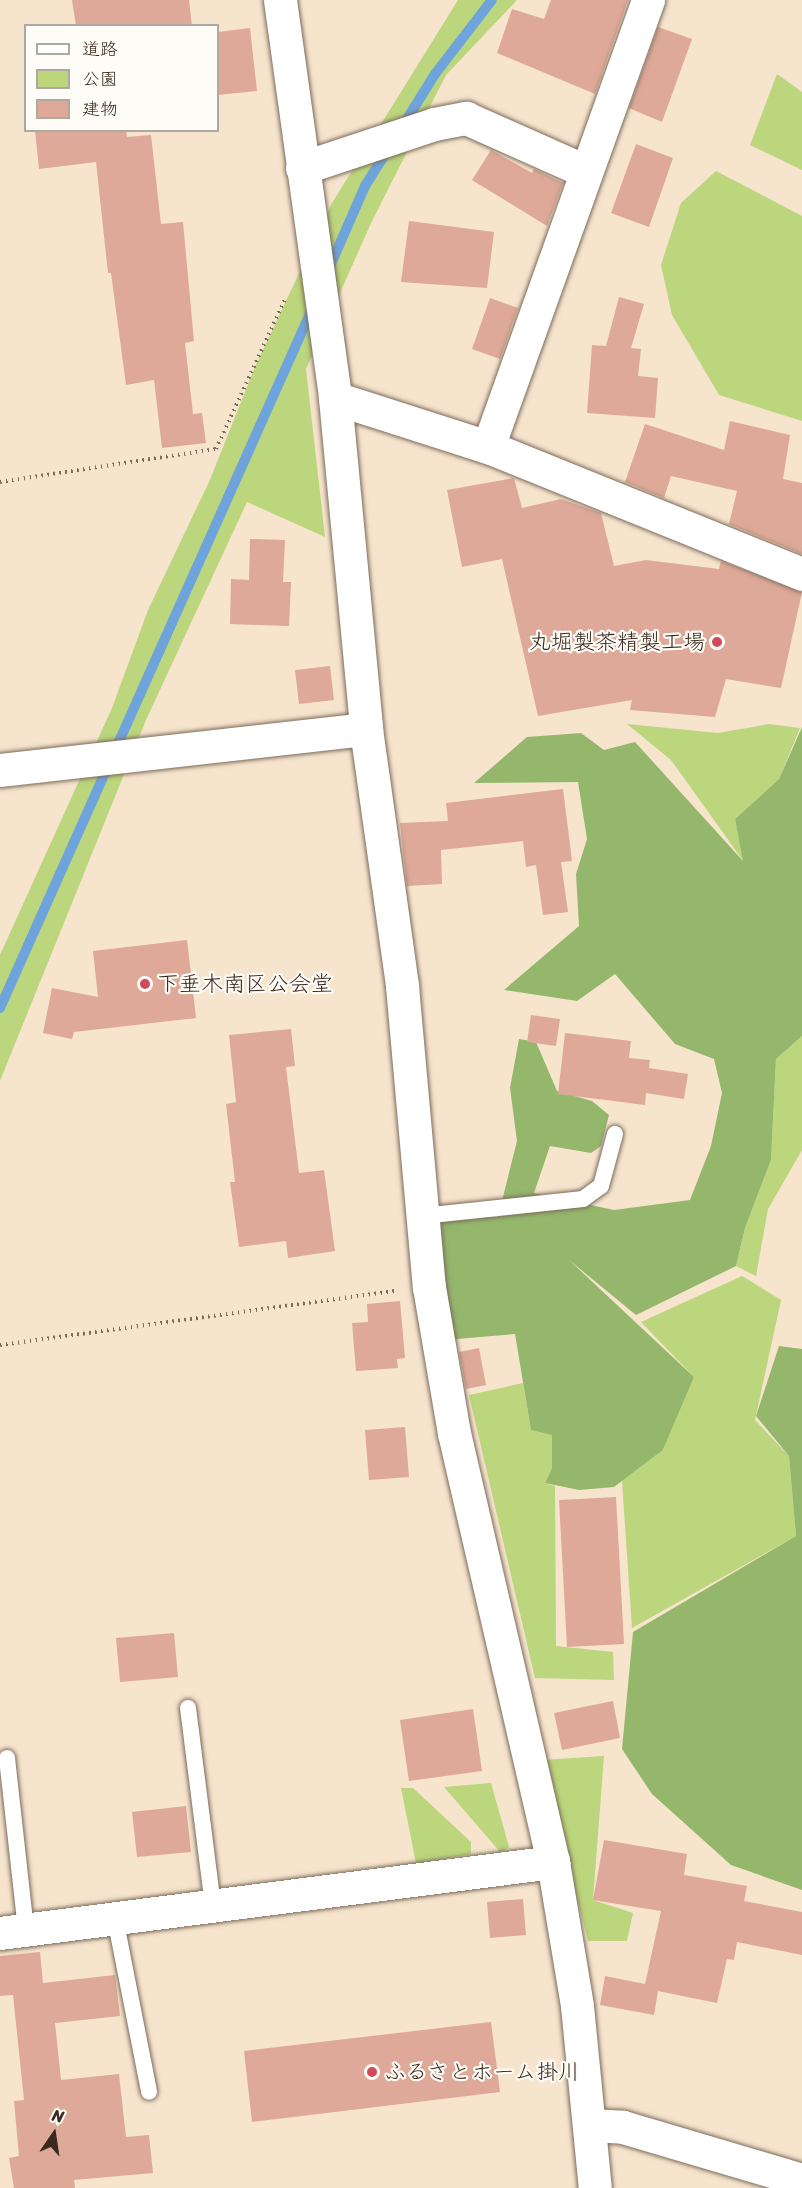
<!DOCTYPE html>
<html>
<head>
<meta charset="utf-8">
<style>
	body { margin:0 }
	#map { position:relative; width:802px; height:2188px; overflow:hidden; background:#f6e4cd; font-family:Sriracha,"Klee One",sans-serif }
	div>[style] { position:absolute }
	.green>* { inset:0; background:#bbd67c }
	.forest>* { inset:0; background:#94b76c }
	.stream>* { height:10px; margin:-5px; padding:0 5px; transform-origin:5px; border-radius:5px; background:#6ea3db }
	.building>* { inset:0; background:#dea998 }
	.path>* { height:4px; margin-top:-2px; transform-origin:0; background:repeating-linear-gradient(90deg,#7c6b5b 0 1.5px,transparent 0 6px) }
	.roads { filter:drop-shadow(0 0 2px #7c6b5b) drop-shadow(0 0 2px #7c6b5b) }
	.service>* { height:16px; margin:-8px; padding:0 8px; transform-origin:8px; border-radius:8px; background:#fff }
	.minor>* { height:33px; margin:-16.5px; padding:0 16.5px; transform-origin:16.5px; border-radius:16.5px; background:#fff }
	.tertiary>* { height:33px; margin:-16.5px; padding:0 16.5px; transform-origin:16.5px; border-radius:16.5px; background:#fff }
	.dots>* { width:16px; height:16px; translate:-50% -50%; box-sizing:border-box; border:3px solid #fdfcf7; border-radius:50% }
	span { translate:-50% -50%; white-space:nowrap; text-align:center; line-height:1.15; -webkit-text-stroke:4.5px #fdfcf7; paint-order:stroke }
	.poi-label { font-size:22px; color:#3b2a1e }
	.right { translate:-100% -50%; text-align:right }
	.left { translate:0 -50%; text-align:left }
	.legend { position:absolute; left:24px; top:24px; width:195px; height:108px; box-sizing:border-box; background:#fdfcf7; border:2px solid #afa8a0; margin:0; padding:8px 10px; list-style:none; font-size:18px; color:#3b2a1e }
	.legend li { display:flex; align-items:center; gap:12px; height:30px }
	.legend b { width:30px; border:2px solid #afa8a0 }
	.north { position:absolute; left:24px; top:2104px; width:60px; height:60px; -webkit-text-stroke:4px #fdfcf7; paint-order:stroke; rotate:13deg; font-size:16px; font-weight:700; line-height:24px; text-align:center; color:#3b2a1e }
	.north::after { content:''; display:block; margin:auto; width:21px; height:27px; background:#3b2a1e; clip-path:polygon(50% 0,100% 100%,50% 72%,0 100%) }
</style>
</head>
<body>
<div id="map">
	<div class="green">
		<i style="clip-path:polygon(458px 0,517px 0,446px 75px,372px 221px,306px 369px,325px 537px,247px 502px,146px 720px,0 1081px,0 955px,112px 708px,148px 610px,209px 482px,255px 367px,332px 203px)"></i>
		<i style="clip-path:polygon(777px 74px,802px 92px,802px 170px,750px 145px)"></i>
		<i style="clip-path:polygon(716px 171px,802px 216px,802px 421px,719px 395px,672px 315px,661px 265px,681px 203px)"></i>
		<i style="clip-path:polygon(627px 724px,718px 733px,769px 724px,800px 728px,779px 779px,735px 819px,744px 862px,671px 760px)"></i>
		<i style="clip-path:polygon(802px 1036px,802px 1150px,768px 1209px,756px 1276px,736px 1266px,745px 1228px,771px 1160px,776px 1059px)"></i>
		<i style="clip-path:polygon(742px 1276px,781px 1300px,755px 1420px,789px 1456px,796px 1536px,632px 1628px,622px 1481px,663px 1450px,694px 1377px,641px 1322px)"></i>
		<i style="clip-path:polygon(523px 1383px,531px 1430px,552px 1434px,552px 1468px,545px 1483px,555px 1486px,556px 1646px,613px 1652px,614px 1680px,535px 1678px,469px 1395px)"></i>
		<i style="clip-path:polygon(604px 1756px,593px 1900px,633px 1913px,627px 1941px,588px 1941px,542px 1760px)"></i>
		<i style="clip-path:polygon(491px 1783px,509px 1847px,501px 1853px,444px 1787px)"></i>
		<i style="clip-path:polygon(401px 1788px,413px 1788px,471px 1842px,471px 1854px,416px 1863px)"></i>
	</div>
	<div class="forest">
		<i style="clip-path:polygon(802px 727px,802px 1036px,776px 1059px,771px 1160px,745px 1228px,736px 1266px,636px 1315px,569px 1260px,694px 1377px,663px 1450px,614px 1487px,579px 1490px,545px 1483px,552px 1468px,552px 1435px,531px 1430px,515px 1334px,445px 1340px,431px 1215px,498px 1217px,517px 1141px,510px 1088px,519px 1039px,536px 1042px,557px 1091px,592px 1101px,609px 1115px,601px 1146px,591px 1153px,550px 1146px,534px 1193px,614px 1210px,690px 1200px,711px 1146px,722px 1093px,714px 1059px,675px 1044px,615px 974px,577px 1001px,504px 990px,579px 926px,576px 874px,587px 839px,578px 782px,474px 783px,527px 737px,581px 733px,604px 750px,635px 742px,743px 861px,735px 819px,779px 779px)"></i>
		<i style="clip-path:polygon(779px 1346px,802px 1349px,802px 1890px,731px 1865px,652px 1794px,622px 1749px,633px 1632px,796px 1536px,789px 1456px,756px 1416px)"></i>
	</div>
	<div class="stream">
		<i style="left:402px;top:127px;width:62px;rotate:-58.1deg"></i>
		<i style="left:435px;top:74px;width:93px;rotate:-52.4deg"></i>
		<i style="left:327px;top:273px;width:95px;rotate:-66.4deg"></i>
		<i style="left:365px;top:186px;width:45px;rotate:-57.7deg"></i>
		<i style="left:0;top:1008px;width:768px;rotate:-65.94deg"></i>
	</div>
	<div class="building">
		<i style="clip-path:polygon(72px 0,189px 0,192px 26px,76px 26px)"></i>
		<i style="clip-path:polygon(551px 0,628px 0,595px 94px,497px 53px,512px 9px,544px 19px)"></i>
		<i style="clip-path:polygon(658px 27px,692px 39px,662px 122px,629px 108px)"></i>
		<i style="clip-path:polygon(250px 28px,257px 91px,218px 95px,218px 32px)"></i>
		<i style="clip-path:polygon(35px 130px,126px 130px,127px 137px,151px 135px,161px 224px,183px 222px,194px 341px,185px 343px,193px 414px,202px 413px,206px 443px,162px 448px,154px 380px,126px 385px,111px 273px,108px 273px,96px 162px,39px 169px)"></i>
		<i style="clip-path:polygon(636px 144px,673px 158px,649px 227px,611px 213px)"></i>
		<i style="clip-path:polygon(491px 150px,532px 173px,534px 169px,563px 183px,547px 226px,472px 180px)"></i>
		<i style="clip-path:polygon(409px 221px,494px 232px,487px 288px,401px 282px)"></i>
		<i style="clip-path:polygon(619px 297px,644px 304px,631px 348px,641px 349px,638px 376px,658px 378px,655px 418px,587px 413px,592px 345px,606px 346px)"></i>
		<i style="clip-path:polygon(490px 298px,518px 308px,500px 359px,472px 349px)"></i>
		<i style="clip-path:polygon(730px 421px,790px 435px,783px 479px,802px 483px,802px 554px,729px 524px,737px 491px,671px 476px,664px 498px,625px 482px,645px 424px,724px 450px)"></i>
		<i style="clip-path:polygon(514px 478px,522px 508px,561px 499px,601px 513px,614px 566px,646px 560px,719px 569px,721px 561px,802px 592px,781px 688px,726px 679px,715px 717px,630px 710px,632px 700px,538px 716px,502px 559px,462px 567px,447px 490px)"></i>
		<i style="clip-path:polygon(250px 539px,285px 540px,283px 582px,291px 582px,289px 626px,230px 624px,231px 579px,249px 580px)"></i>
		<i style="clip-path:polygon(330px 666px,334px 700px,299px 704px,295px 670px)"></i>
		<i style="clip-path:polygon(563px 789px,572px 861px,561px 862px,568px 912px,543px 915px,536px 865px,526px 867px,523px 841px,441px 850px,442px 884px,407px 886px,400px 823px,448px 821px,446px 803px)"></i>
		<i style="clip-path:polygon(187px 940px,196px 1018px,74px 1032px,72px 1039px,43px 1033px,52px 988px,98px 997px,93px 951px)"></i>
		<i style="clip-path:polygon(531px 1015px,560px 1019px,556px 1046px,527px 1042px)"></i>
		<i style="clip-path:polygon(291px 1029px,295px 1066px,286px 1067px,299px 1173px,324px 1170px,335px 1251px,288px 1258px,286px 1241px,239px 1247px,230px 1182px,235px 1182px,226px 1104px,236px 1102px,229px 1035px)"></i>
		<i style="clip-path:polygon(565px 1033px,631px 1041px,629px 1058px,650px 1060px,649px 1068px,688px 1074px,684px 1099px,646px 1093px,645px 1105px,558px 1094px)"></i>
		<i style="clip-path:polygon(400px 1301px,405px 1358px,397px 1359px,398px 1368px,356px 1371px,352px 1323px,368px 1322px,367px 1304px)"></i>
		<i style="clip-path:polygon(479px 1348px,486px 1385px,466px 1389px,459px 1352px)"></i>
		<i style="clip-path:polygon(405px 1427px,409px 1477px,369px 1480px,365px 1430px)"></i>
		<i style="clip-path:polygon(616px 1497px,624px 1644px,567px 1647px,559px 1500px)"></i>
		<i style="clip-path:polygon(174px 1633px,178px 1677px,120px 1682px,116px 1638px)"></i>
		<i style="clip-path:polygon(613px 1701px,620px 1738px,562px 1750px,554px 1713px)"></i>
		<i style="clip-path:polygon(473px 1709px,482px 1771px,409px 1781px,400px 1720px)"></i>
		<i style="clip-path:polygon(186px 1806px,191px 1852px,137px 1857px,132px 1812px)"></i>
		<i style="clip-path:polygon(604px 1840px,687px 1854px,684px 1875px,747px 1886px,744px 1901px,802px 1912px,802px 1955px,737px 1942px,734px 1960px,727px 1959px,717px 2003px,658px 1991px,654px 2015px,600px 2005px,605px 1976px,645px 1984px,661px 1911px,593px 1900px)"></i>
		<i style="clip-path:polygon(523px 1899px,526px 1935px,490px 1938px,487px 1902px)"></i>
		<i style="clip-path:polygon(40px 1952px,43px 1983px,115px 1975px,120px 2016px,55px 2023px,61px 2080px,119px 2074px,126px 2137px,149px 2135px,153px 2173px,74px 2180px,75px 2188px,14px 2188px,9px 2158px,19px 2156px,14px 2101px,24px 2100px,13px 1995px,0 1996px,0 1956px)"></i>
		<i style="clip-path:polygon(491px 2022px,500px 2092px,252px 2122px,244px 2051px)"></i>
	</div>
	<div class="path">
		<i style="left:0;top:482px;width:219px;rotate:-8.7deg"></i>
		<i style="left:216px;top:449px;width:167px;rotate:-65.3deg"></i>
		<i style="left:0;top:1345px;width:400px;rotate:-7.8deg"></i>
	</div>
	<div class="roads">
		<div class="service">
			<i style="left:422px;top:1216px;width:162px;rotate:-6deg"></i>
			<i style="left:583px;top:1199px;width:22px;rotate:-36deg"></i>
			<i style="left:601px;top:1186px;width:54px;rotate:-74.9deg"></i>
			<i style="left:188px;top:1708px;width:199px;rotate:82.8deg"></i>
			<i style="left:7px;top:1758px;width:172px;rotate:83.7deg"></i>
			<i style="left:115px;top:1918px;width:177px;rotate:78.9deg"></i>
		</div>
		<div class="minor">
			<i style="left:302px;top:168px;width:139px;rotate:-18.4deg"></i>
			<i style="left:434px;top:124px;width:33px;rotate:-11deg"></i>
			<i style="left:466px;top:118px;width:130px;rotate:24deg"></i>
			<i style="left:335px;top:398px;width:161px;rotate:17.8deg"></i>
			<i style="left:488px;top:447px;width:339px;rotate:22deg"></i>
			<i style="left:488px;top:447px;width:475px;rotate:-70.3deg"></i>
			<i style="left:0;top:770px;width:368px;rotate:-6.4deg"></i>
			<i style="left:0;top:1933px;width:558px;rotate:-7.32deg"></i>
		</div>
		<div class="tertiary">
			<i style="left:280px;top:0;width:402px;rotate:82.1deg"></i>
			<i style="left:335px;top:398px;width:332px;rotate:84.6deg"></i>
			<i style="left:366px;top:729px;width:260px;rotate:82deg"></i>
			<i style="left:402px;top:986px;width:302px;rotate:84.9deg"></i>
			<i style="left:429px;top:1287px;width:148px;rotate:80.3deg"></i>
			<i style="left:454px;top:1433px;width:440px;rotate:77deg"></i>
			<i style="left:553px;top:1862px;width:146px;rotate:80.5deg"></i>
			<i style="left:577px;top:2006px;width:183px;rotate:84.4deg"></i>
			<i style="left:589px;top:2125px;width:34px;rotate:3deg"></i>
			<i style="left:623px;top:2127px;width:187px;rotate:16.5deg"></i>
		</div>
	</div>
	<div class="dots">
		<i style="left:717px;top:642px;background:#d1495b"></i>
		<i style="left:145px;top:984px;background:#d1495b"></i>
		<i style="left:372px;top:2072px;background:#d1495b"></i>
	</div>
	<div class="poi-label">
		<span class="right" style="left:705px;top:642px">丸堀製茶精製工場</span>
		<span class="left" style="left:157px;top:984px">下垂木南区公会堂</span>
		<span class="left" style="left:384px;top:2072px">ふるさとホーム掛川</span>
	</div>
	<ul class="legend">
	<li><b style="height:8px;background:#fff"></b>道路</li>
	<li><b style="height:16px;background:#bbd67c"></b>公園</li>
	<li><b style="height:16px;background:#dea998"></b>建物</li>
	</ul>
	<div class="north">N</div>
</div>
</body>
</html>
